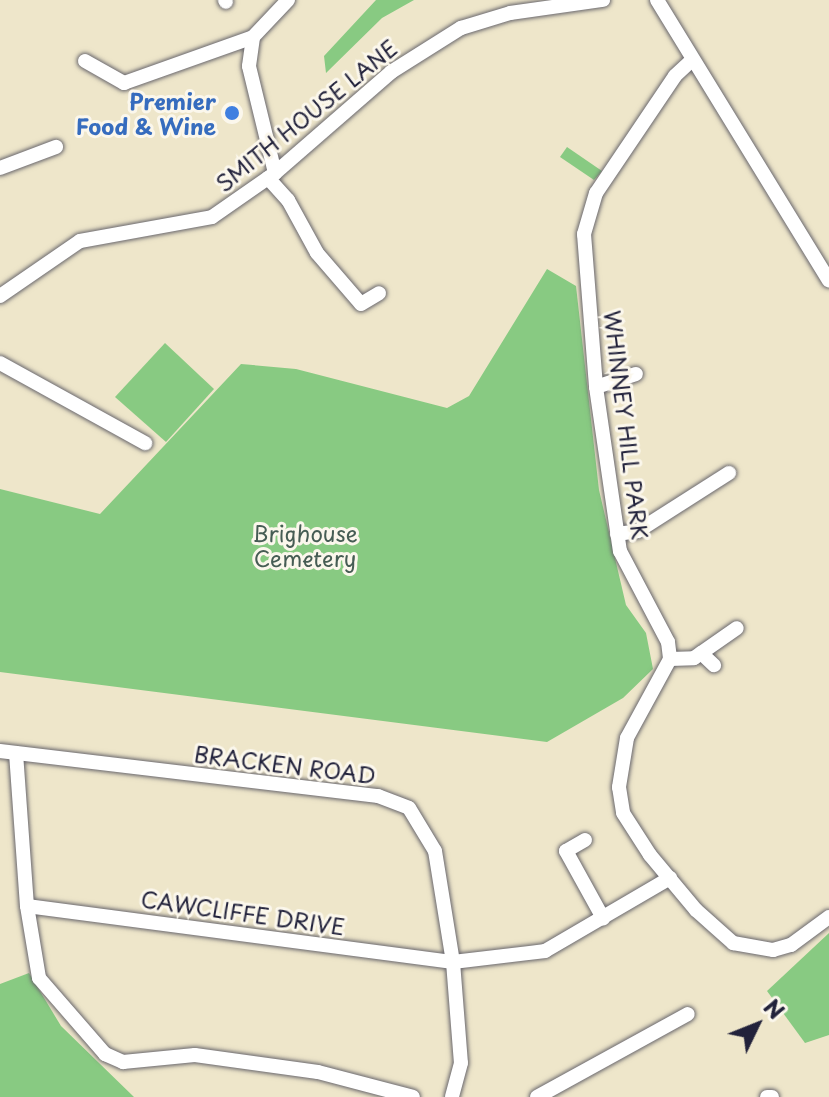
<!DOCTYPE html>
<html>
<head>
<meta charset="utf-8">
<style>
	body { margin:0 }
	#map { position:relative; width:829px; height:1097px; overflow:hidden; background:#eee6ca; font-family:"Playpen Sans",sans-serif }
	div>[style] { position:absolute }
	.green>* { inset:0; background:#88ca82 }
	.roads { filter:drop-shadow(0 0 2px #69676d) drop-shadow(0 0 2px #69676d) }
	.street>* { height:14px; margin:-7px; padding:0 7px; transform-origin:7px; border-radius:7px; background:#fff }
	.dots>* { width:22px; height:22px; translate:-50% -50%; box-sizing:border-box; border:4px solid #fbf7ec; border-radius:50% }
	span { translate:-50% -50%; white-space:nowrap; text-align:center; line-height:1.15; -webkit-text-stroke:6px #fbf7ec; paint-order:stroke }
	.shop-label { font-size:22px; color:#366cbe; font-weight:700 }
	.right { translate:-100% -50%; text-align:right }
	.street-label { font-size:22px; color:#22223b }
	.park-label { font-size:22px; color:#465d54 }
	.north { position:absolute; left:717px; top:985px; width:80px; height:80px; -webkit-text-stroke:6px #fbf7ec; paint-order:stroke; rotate:47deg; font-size:22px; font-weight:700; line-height:32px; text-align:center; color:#22223b }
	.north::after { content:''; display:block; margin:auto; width:28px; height:36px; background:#22223b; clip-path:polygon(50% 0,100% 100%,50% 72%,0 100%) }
</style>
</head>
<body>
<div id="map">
	<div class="green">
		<i style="clip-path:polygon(376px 0,414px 0,382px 18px,326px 73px,324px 56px)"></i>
		<i style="clip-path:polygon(567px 147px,602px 171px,594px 180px,560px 157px)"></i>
		<i style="clip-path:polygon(547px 269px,576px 286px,599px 490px,626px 605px,646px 633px,653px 669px,623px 698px,547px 742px,0 672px,0 489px,100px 514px,241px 364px,296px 369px,447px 408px,469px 396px)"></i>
		<i style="clip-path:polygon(165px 343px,214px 389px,166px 442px,115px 397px)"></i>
		<i style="clip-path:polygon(829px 933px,829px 1035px,805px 1043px,767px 991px)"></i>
		<i style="clip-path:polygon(29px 973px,61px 1026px,134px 1097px,0 1097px,0 984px)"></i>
	</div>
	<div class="roads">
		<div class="street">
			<i style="left:225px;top:0;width:2px;rotate:63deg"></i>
			<i style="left:657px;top:0;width:329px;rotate:58.5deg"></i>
			<i style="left:692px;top:60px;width:23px;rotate:137deg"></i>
			<i style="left:675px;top:76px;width:141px;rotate:124deg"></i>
			<i style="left:596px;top:193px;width:43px;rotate:106.3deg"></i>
			<i style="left:584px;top:234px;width:153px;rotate:85.5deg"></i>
			<i style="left:596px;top:387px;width:166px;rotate:81.7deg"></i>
			<i style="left:620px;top:551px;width:103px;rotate:62.2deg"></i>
			<i style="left:668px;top:642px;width:17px;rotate:83deg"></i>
			<i style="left:670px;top:659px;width:90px;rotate:118.6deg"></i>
			<i style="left:627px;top:738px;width:50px;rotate:99.3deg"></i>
			<i style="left:619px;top:787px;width:26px;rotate:81deg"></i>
			<i style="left:623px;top:813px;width:50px;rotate:57.3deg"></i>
			<i style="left:650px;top:855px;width:72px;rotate:50.1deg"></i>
			<i style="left:696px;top:910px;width:50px;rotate:41.7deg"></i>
			<i style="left:733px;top:943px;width:41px;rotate:9.9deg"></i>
			<i style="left:773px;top:950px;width:19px;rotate:-16deg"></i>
			<i style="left:791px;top:945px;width:47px;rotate:-36.4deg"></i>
			<i style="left:85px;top:61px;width:45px;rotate:29.4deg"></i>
			<i style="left:124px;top:83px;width:137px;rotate:-19.6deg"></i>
			<i style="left:0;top:168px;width:60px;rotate:-20.6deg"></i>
			<i style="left:275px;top:173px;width:110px;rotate:-103.7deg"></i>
			<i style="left:249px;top:66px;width:29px;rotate:-82deg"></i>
			<i style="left:253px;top:37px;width:51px;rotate:-46.6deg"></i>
			<i style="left:268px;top:178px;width:30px;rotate:48deg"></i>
			<i style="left:288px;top:200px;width:60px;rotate:61.3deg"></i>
			<i style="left:317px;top:253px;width:67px;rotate:49.2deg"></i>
			<i style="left:361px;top:304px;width:21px;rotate:-31deg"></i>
			<i style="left:0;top:296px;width:97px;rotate:-34.5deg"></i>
			<i style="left:80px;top:241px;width:134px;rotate:-10.3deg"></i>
			<i style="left:212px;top:217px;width:77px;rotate:-34.9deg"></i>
			<i style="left:275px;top:173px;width:154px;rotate:-41deg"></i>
			<i style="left:391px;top:72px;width:83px;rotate:-32.2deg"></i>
			<i style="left:461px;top:28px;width:51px;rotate:-17deg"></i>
			<i style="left:510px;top:13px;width:94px;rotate:-8deg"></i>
			<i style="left:0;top:363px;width:166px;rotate:28.9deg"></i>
			<i style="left:596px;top:387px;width:42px;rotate:-18deg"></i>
			<i style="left:617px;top:534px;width:21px;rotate:-8deg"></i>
			<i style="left:638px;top:531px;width:108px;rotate:-32.5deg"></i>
			<i style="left:701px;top:653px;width:18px;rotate:43deg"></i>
			<i style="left:670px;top:659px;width:24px;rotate:-2deg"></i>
			<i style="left:694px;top:658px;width:52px;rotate:-34.9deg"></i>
			<i style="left:0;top:751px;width:381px;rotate:6.8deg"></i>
			<i style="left:378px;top:796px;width:33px;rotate:21deg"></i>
			<i style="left:409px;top:808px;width:50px;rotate:58.8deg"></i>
			<i style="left:435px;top:851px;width:112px;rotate:80.8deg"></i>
			<i style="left:453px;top:962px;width:101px;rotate:85.5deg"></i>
			<i style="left:461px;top:1063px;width:35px;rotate:105deg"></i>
			<i style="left:16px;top:753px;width:153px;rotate:85.9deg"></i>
			<i style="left:27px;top:906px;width:73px;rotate:80.5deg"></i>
			<i style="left:39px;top:978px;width:101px;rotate:49deg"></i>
			<i style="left:105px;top:1054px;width:20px;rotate:24deg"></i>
			<i style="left:123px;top:1062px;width:72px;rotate:-5.6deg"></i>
			<i style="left:195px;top:1055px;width:124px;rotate:7.9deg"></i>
			<i style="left:318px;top:1072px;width:98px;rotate:14.7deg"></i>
			<i style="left:585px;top:840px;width:22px;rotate:150deg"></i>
			<i style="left:566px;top:851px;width:77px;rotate:61.1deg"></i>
			<i style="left:27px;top:906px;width:430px;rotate:7.5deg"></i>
			<i style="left:453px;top:962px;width:93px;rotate:-6.8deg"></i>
			<i style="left:545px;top:951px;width:145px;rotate:-30.3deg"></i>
			<i style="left:537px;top:1097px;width:172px;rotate:-28.8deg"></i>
			<i style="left:767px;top:1097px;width:5px"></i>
		</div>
	</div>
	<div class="dots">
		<i style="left:232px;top:113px;background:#3f7fe0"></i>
	</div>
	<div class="shop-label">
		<span class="right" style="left:216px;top:113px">Premier<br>Food &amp; Wine</span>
	</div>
	<div class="street-label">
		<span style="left:306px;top:115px;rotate:-39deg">SMITH HOUSE LANE</span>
		<span style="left:627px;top:425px;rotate:83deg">WHINNEY HILL PARK</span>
		<span style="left:285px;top:764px;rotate:7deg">BRACKEN ROAD</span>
		<span style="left:243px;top:912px;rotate:8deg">CAWCLIFFE DRIVE</span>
	</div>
	<div class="park-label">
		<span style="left:305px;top:545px">Brighouse<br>Cemetery</span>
	</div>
	<div class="north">N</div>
</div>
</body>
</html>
